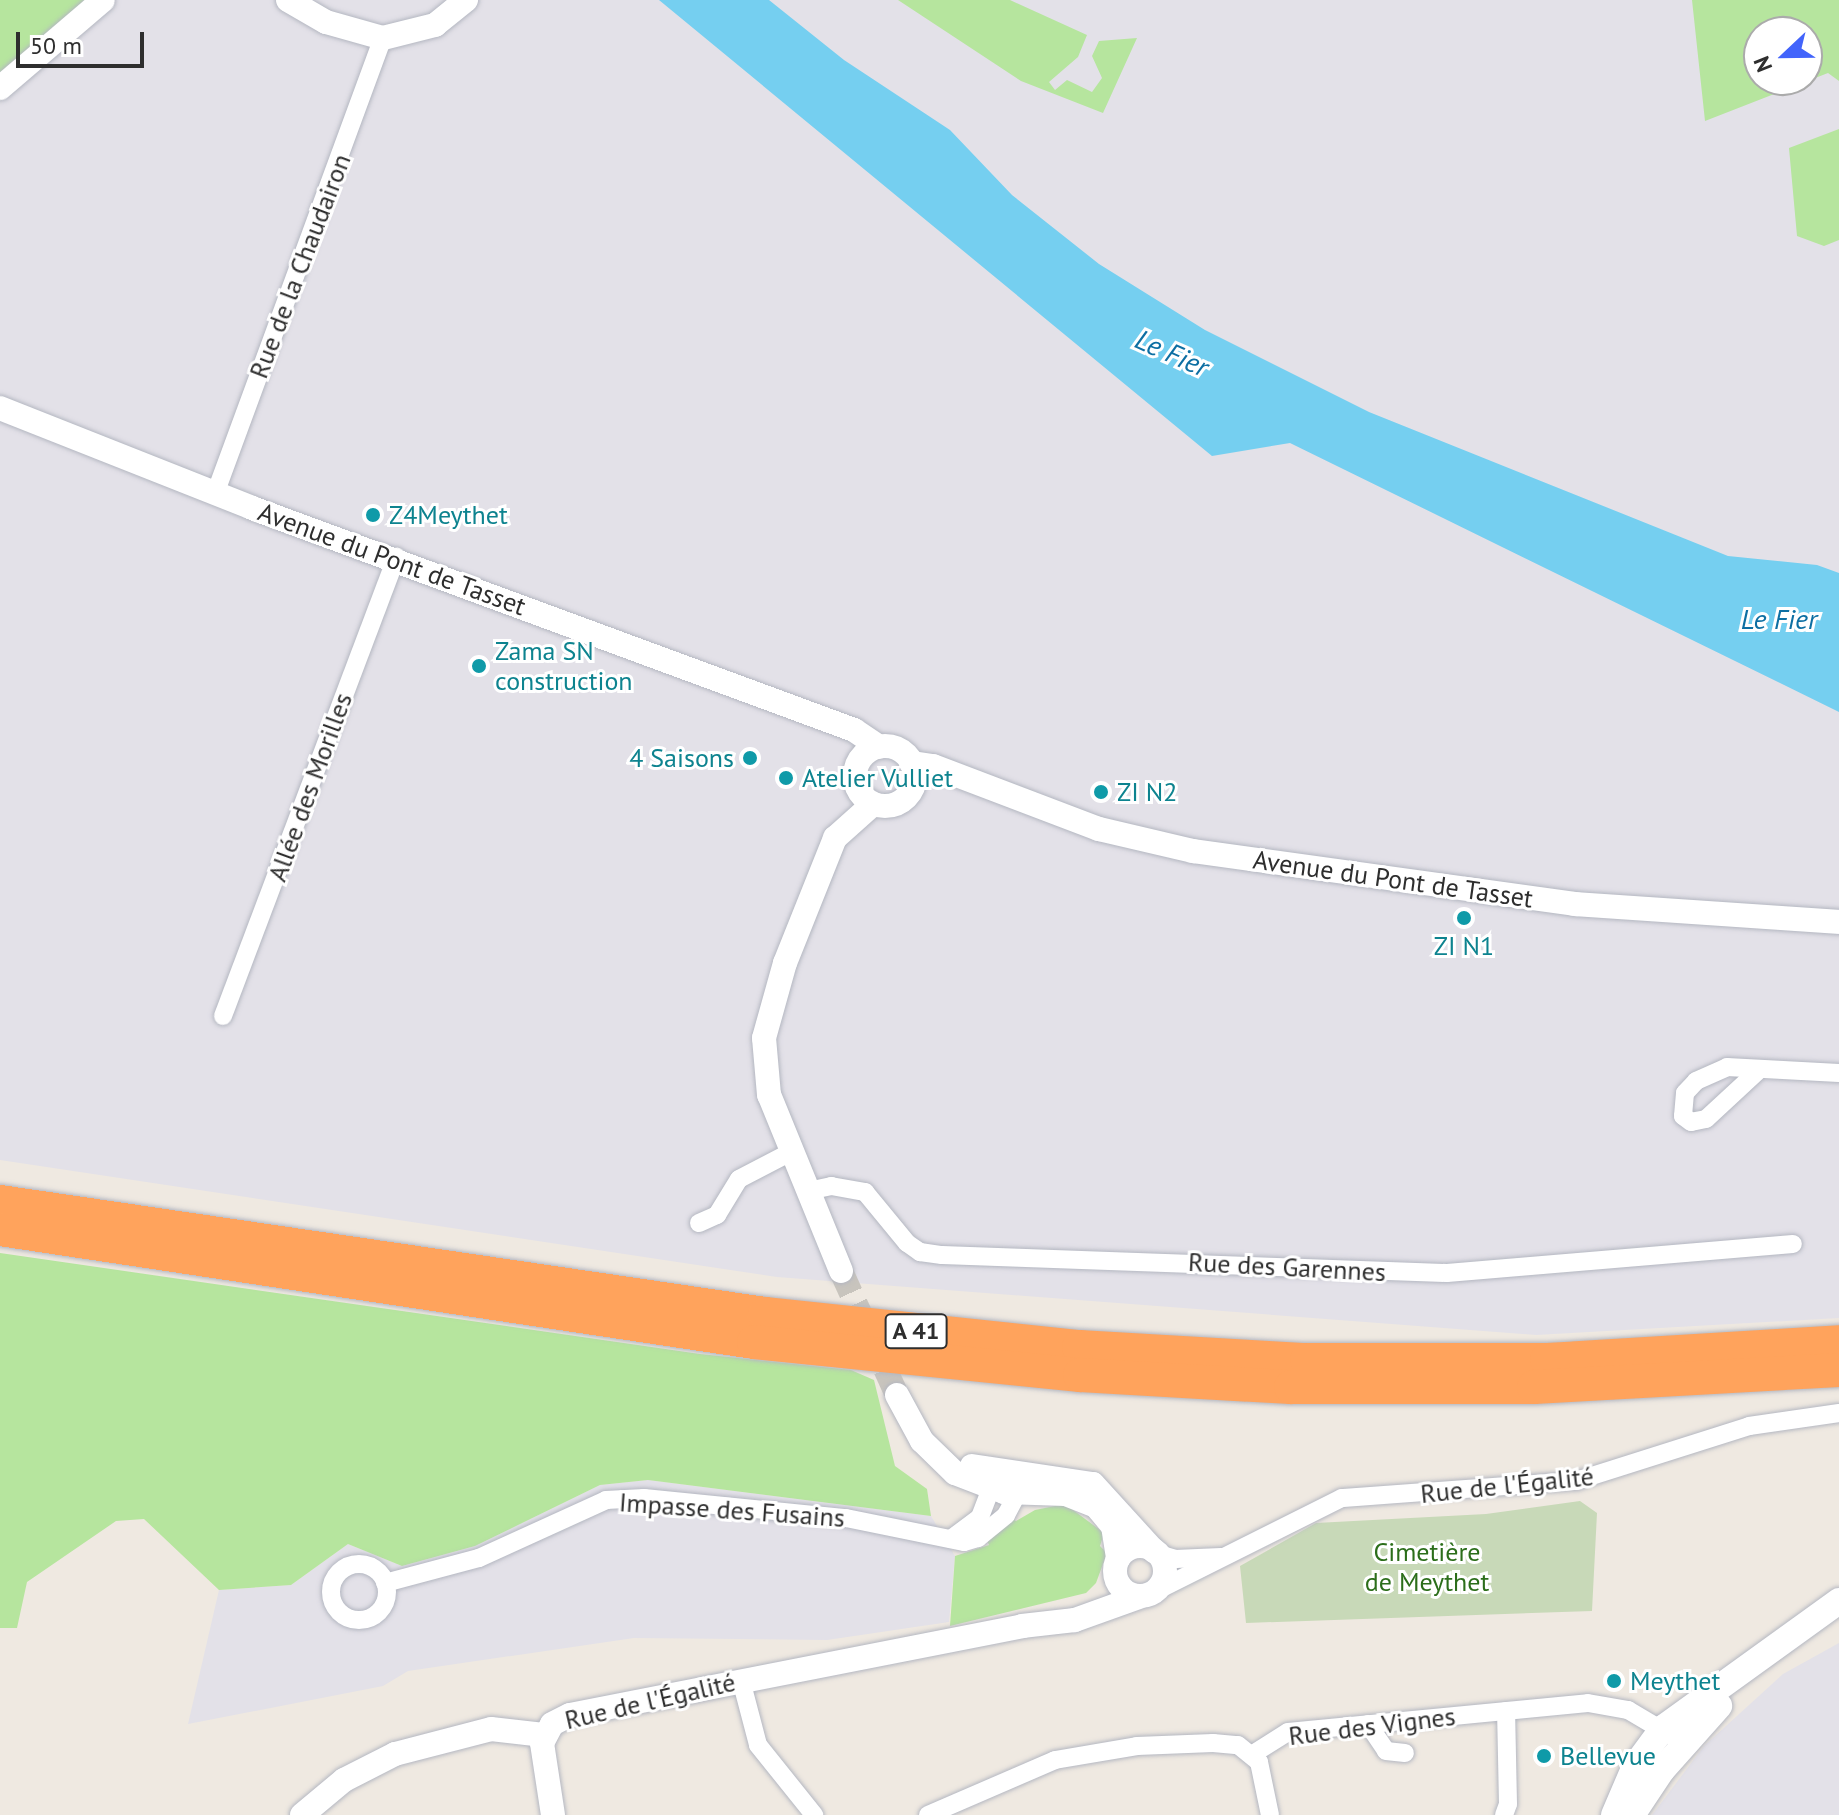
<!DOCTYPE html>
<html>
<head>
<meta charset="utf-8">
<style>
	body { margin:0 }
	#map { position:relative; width:1839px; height:1815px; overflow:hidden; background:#efe9e1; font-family:"PT Sans",sans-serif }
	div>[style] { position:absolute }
	.industrial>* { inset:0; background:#e3e1e8 }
	.green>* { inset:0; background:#b6e59e }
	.cemetery>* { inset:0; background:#c8d9b8 }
	.water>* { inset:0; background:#75cff0 }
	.tertiary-tunnel>* { height:24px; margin-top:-12px; transform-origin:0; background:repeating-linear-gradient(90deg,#c8c4bd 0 24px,transparent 0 36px) }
	.roads { filter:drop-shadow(0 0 2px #b4b7c1) drop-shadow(0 0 2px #b4b7c1) }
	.minor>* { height:18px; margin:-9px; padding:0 9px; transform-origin:9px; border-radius:9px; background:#fff }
	.minor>.ring { margin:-9px; padding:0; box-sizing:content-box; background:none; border:18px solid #fff; border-radius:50% }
	.tertiary>* { height:24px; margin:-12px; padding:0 12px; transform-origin:12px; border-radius:12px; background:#fff }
	.tertiary>.ring { margin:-12px; padding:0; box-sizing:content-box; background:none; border:24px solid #fff; border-radius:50% }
	.secondary>* { height:26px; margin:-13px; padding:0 13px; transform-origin:13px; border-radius:13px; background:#fff }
	.motorway>* { height:34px; margin:-17px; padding:0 17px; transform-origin:17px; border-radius:17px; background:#ffa35c }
	.dots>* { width:22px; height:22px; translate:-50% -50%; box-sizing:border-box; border:4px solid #fff; border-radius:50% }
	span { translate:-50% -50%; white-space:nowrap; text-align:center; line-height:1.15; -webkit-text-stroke:6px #fff; paint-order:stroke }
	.shield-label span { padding:2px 6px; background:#fff; border:2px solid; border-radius:6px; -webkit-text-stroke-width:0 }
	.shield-label { font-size:24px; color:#2e2e2e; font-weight:700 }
	.street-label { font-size:26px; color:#2e2e2e }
	.culture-label { font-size:26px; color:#0d838f }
	.left { translate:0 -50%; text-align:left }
	.right { translate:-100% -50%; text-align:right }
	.park-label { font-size:26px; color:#2c6e1b }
	.water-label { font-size:28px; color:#0d6fa3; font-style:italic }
	.north { position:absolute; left:1743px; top:16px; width:80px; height:80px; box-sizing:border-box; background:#fff; border:2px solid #ababab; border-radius:50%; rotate:248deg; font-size:22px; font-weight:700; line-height:32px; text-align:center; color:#2e2e2e }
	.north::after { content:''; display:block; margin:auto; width:28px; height:36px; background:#4264fb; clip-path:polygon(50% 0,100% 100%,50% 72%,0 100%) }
	.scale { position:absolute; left:16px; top:32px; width:128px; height:36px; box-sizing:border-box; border:4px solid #2e2e2e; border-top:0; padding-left:10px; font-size:24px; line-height:28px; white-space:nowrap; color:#2e2e2e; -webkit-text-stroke:6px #fff; paint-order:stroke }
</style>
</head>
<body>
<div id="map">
	<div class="industrial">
		<i style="clip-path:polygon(evenodd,100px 0,1839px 0,1839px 1318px,1536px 1335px,777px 1277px,0 1160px,0 74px,100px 0,1759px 32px,1807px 32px,1807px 80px,1759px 80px,1759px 32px)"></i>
		<i style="clip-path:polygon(648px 1480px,931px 1516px,955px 1556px,949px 1622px,827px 1640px,634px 1638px,408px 1671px,383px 1686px,188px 1724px,219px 1590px,291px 1585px,348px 1544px,402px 1566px,475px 1546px,600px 1485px)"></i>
		<i style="clip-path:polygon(1839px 1643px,1839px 1815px,1652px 1815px,1704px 1746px,1783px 1674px)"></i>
	</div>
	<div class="green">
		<i style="clip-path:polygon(0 0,100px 0,0 74px)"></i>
		<i style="clip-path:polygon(898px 0,1010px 0,1087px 35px,1078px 57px,1049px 82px,1055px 90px,1067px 80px,1092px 92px,1102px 78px,1092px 56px,1099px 41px,1137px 38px,1103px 113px,1021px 81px)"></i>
		<i style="clip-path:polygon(evenodd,1692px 0,1839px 0,1839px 81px,1828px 73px,1705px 121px,1692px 0,1759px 32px,1807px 32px,1807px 80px,1759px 80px,1759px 32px)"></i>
		<i style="clip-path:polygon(1839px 129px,1839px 240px,1824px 246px,1797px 236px,1789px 148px)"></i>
		<i style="clip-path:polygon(0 1253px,700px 1354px,851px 1370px,874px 1380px,895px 1466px,927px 1489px,931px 1516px,648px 1480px,600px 1485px,475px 1546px,402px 1566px,348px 1544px,291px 1585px,219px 1590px,144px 1519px,116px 1521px,27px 1582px,17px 1628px,0 1628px)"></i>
		<i style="clip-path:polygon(1065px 1504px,1104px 1533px,1100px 1546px,1107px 1553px,1096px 1583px,1086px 1593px,950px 1626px,955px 1556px,989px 1545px,986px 1538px,1011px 1518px,1016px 1521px,1035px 1510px)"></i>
	</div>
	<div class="cemetery">
		<i style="clip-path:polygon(1580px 1501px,1597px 1513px,1592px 1611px,1246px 1623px,1240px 1566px,1316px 1523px,1486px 1514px)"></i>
	</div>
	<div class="water">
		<i style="clip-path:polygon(659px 0,769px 0,844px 60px,950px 130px,1012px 195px,1099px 264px,1205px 330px,1369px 412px,1728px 556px,1817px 565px,1839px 573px,1839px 712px,1290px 443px,1212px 456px)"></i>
	</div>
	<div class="tertiary-tunnel">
		<i style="left:841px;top:1271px;width:136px;rotate:65.7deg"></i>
	</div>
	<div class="roads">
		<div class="minor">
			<i style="left:215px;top:494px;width:486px;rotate:-69.8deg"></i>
			<i style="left:223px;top:1016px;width:491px;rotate:-69.3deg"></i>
			<i style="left:1759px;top:1070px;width:72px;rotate:137.2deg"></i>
			<i style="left:1706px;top:1119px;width:15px;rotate:169deg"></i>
			<i style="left:1691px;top:1122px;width:10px;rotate:-143deg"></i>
			<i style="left:1683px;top:1116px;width:23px;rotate:-85deg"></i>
			<i style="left:1685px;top:1093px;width:16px;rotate:-47deg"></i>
			<i style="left:1696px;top:1081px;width:34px;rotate:-24deg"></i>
			<i style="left:1727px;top:1067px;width:112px;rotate:3.1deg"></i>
			<i style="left:808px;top:1191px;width:24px;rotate:-12deg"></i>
			<i style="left:831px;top:1186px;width:35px;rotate:10deg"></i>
			<i style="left:865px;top:1192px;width:66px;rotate:50.5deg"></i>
			<i style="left:907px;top:1243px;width:16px;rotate:35deg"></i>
			<i style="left:920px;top:1252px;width:22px;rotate:8deg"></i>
			<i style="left:942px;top:1255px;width:505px;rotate:2.04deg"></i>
			<i style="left:1447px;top:1273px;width:347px;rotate:-4.8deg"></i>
			<i style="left:699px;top:1223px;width:20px;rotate:-24deg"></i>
			<i style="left:717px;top:1215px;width:42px;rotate:-58.6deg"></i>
			<i style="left:739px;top:1179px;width:59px;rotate:-27.4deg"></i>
			<i style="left:951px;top:1539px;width:36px;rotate:-37deg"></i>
			<i style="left:980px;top:1517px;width:31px;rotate:-69deg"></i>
			<i style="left:991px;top:1488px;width:14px;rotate:-17deg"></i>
			<i style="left:1159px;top:1554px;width:17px;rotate:17deg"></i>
			<i style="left:1175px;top:1559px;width:46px;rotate:-2.5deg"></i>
			<i class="ring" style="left:331px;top:1564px;width:38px;height:38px"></i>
			<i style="left:385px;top:1583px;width:97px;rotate:-14.9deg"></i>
			<i style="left:479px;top:1558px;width:140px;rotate:-24.5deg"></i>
			<i style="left:606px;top:1500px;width:38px;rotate:-3deg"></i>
			<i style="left:644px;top:1498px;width:203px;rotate:5.7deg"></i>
			<i style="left:846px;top:1518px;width:120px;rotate:11.5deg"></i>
			<i style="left:964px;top:1542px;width:15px;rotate:-16deg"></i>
			<i style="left:978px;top:1538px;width:36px;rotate:-39deg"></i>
			<i style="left:1006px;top:1515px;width:24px;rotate:-62deg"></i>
			<i style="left:1154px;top:1592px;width:210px;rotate:-26.6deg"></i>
			<i style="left:1342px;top:1498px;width:235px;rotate:-4.2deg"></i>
			<i style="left:1576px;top:1481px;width:182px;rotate:-17.6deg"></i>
			<i style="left:1749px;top:1426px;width:91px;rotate:-8.2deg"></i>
			<i style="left:741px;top:1680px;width:67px;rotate:75.3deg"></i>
			<i style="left:758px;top:1745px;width:90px;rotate:51.3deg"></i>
			<i style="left:1368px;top:1724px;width:32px;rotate:56deg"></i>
			<i style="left:1386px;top:1751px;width:19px;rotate:6deg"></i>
			<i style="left:1253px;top:1754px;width:41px;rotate:-32.2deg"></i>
			<i style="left:1288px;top:1732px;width:301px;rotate:-5.5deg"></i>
			<i style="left:1588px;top:1703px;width:41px;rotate:9.9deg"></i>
			<i style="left:1628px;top:1710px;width:51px;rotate:30.6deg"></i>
			<i style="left:928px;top:1815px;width:138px;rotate:-23.4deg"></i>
			<i style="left:1055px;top:1760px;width:83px;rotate:-9.7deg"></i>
			<i style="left:1137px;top:1746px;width:76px;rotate:-2.3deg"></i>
			<i style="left:1213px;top:1743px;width:25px;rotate:5deg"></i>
			<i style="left:1238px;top:1745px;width:27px;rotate:39deg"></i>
			<i style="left:1259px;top:1762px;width:54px;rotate:78.3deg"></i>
			<i style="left:1504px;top:1815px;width:12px;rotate:-70deg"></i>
			<i style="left:1508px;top:1804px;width:93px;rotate:-91.2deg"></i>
		</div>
		<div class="tertiary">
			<i style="left:288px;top:0;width:44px;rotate:30.1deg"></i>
			<i style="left:326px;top:22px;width:59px;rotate:15.7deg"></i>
			<i style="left:383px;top:38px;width:54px;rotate:-14deg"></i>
			<i style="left:435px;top:25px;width:40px;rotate:-39deg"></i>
			<i style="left:0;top:88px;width:135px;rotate:-40.5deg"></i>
			<i style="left:0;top:408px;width:271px;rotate:21.6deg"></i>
			<i style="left:252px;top:508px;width:642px;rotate:20.24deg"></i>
			<i style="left:854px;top:730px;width:30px;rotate:34deg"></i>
			<i class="ring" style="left:855px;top:746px;width:36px;height:36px"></i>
			<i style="left:911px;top:763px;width:22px;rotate:8deg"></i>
			<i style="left:933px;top:766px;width:178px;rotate:20.8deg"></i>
			<i style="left:1099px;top:829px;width:97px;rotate:13.2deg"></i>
			<i style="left:1193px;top:851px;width:386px;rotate:7.9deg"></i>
			<i style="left:1575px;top:904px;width:265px;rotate:3.9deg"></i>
			<i style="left:841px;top:1271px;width:190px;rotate:-112.2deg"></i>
			<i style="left:769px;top:1095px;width:57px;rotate:-95deg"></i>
			<i style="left:764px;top:1038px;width:78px;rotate:-74.4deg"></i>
			<i style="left:785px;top:963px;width:135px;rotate:-68.2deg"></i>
			<i style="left:835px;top:838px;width:51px;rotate:-41.8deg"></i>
			<i style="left:897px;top:1395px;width:52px;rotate:61.5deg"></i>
			<i style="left:922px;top:1441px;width:46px;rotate:44.1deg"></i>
			<i style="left:955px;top:1473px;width:53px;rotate:21.2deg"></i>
			<i style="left:1004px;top:1492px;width:62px;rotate:1.8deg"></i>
			<i style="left:1066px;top:1494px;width:32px;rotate:22deg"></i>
			<i style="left:1096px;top:1506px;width:26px;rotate:50deg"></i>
			<i style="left:1113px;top:1526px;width:33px;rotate:81deg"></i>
			<i style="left:972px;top:1466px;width:122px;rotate:8.5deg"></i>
			<i style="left:1093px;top:1484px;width:91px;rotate:47.7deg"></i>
			<i class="ring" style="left:1115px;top:1546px;width:26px;height:26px"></i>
			<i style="left:302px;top:1815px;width:55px;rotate:-39.8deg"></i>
			<i style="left:344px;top:1780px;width:57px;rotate:-27deg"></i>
			<i style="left:395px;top:1754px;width:99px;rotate:-14.6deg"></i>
			<i style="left:491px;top:1729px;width:53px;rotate:6.5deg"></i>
			<i style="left:553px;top:1815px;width:73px;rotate:-98.7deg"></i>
			<i style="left:542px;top:1743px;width:21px;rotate:-62deg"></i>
			<i style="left:552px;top:1724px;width:20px;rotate:-27deg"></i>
			<i style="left:570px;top:1715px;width:461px;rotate:-11.1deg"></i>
			<i style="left:1022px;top:1626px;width:53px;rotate:-6.5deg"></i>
			<i style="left:1075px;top:1620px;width:68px;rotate:-19.8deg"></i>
		</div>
		<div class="secondary">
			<i style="left:1614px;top:1815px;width:53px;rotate:-66.8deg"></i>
			<i style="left:1635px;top:1766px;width:47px;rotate:-53.6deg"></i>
			<i style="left:1663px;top:1728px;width:217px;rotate:-35.8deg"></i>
			<i style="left:1632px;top:1815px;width:54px;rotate:-56.3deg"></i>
			<i style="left:1662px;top:1770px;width:86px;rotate:-48.3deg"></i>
		</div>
		<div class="motorway">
			<i style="left:0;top:1202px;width:773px;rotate:8.33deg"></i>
			<i style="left:765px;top:1314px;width:316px;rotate:6deg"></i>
			<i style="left:1079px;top:1347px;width:228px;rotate:3.3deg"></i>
			<i style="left:1307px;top:1360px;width:240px"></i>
			<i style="left:1547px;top:1360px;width:293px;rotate:-3.5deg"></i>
			<i style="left:0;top:1229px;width:762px;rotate:8.52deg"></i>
			<i style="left:754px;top:1342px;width:328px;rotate:5.8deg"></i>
			<i style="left:1080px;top:1375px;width:211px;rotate:3.3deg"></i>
			<i style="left:1291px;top:1387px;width:243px"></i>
			<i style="left:1534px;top:1387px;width:305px;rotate:-3.2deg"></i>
		</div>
	</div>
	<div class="dots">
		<i style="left:373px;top:515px;background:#0f9aa8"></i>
		<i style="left:479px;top:666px;background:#0f9aa8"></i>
		<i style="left:750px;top:758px;background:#0f9aa8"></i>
		<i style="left:786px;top:778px;background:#0f9aa8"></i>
		<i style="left:1101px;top:792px;background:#0f9aa8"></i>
		<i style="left:1464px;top:918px;background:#0f9aa8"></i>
		<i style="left:1614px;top:1681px;background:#0f9aa8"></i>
		<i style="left:1544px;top:1756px;background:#0f9aa8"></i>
	</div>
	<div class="shield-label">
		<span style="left:916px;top:1331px">A 41</span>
	</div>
	<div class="street-label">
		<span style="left:300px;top:266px;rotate:-69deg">Rue de la Chaudairon</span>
		<span style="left:392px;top:559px;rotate:20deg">Avenue du Pont de Tasset</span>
		<span style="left:310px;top:787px;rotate:-70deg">Allée des Morilles</span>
		<span style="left:1393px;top:879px;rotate:8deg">Avenue du Pont de Tasset</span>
		<span style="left:1287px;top:1267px;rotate:3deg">Rue des Garennes</span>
		<span style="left:1507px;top:1485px;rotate:-6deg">Rue de l'Égalité</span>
		<span style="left:732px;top:1510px;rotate:4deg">Impasse des Fusains</span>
		<span style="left:650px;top:1701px;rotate:-13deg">Rue de l'Égalité</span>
		<span style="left:1372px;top:1726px;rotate:-7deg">Rue des Vignes</span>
	</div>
	<div class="culture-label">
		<span class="left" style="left:389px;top:515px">Z4Meythet</span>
		<span class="left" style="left:495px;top:666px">Zama SN<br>construction</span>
		<span class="right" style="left:734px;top:758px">4 Saisons</span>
		<span class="left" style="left:802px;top:778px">Atelier Vulliet</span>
		<span class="left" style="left:1117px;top:792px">ZI N2</span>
		<span style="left:1464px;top:946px">ZI N1</span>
		<span class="left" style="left:1630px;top:1681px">Meythet</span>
		<span class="left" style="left:1560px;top:1756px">Bellevue</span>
	</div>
	<div class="park-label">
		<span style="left:1427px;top:1567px">Cimetière<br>de Meythet</span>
	</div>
	<div class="water-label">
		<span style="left:1172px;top:353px;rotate:24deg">Le Fier</span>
		<span style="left:1779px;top:619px">Le Fier</span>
	</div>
	<div class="north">N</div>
	<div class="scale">50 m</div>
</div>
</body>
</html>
